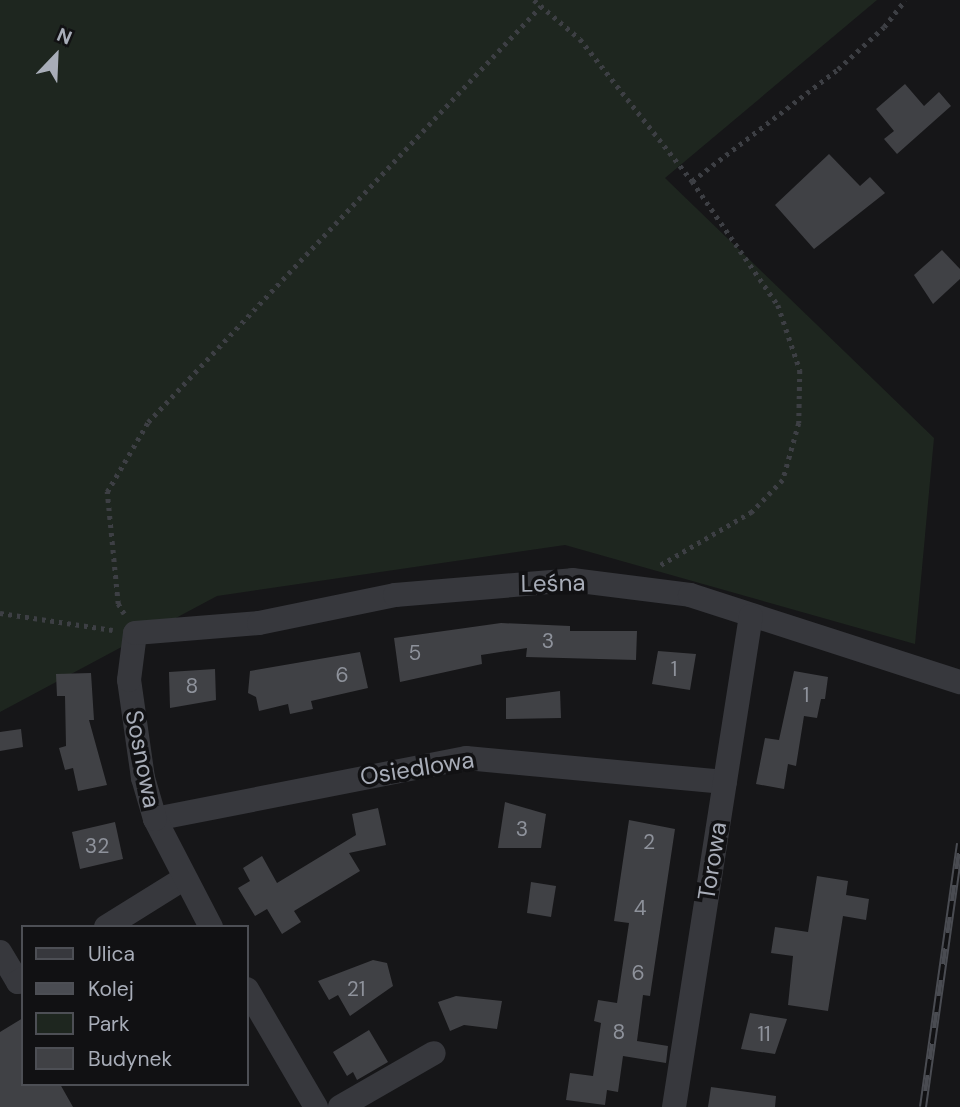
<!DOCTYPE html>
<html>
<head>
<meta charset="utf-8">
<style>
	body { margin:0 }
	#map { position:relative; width:960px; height:1107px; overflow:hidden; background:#161618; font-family:"DM Sans",sans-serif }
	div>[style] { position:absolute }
	.green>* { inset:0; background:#1e261f }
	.building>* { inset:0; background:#404145 }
	.path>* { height:4.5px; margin-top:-2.25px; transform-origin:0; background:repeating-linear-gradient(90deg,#3d3f44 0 3.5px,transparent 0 8.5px) }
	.minor>* { height:24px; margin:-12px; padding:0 12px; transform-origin:12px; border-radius:12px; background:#37383d }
	.rail>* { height:8px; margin-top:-4px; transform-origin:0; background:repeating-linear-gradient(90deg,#111113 0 16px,#4a4c52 0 32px); box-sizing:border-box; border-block:2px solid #4a4c52 }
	span { translate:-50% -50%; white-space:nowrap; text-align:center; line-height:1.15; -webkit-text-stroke:7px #111113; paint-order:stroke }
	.number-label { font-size:21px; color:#8e929b }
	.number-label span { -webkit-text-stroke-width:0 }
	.street-label { font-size:24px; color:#a8adb8 }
	.legend { position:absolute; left:21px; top:925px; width:228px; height:161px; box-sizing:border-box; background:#111113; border:2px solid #4d4f55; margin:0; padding:9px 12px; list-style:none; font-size:21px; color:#a8adb8 }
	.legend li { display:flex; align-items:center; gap:14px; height:35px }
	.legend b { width:35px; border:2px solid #4d4f55 }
	.north { position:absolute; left:21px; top:21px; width:70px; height:70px; -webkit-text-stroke:5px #111113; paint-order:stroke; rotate:23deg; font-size:19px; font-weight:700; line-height:28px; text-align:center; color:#a8adb8 }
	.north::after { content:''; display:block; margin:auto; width:24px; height:32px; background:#a8adb8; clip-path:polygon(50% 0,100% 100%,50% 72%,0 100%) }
</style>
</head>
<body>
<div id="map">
	<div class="green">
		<i style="clip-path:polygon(0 0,877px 0,665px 178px,934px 438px,915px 644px,565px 545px,217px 596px,0 712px)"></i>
	</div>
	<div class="building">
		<i style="clip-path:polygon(905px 84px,924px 106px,939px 92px,951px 106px,897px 154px,884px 139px,894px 131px,876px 109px)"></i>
		<i style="clip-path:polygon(829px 154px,860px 186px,870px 177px,885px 193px,814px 249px,775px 205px)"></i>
		<i style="clip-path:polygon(942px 250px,960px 269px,960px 279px,933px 304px,914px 275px)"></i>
		<i style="clip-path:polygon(501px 623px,570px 626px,570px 631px,637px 631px,636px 660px,526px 657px,527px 648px,481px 655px,482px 664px,400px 682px,394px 638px)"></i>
		<i style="clip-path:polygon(658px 651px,696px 654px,690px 690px,652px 684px)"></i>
		<i style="clip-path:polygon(360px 652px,368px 688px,311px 701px,313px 709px,290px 714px,288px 704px,259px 711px,256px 697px,248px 693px,250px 671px)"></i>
		<i style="clip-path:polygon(215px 669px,216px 700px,170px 708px,169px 672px)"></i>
		<i style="clip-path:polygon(794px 671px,828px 677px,825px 699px,821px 699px,817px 718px,804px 716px,796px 766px,788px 764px,784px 789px,756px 784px,765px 738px,779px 740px)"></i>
		<i style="clip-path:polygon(91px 673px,94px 720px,89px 720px,107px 785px,78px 791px,73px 768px,65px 770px,59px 748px,66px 746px,65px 696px,57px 696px,56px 674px)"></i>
		<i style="clip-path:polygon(560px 691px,561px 718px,506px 719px,506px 698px)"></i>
		<i style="clip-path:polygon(21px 729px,23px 747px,0 751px,0 732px)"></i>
		<i style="clip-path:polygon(505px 802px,546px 814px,541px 848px,498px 848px)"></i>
		<i style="clip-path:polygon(378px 808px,386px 845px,349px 853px,360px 871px,294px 911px,301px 922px,282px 934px,267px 909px,255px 916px,238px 888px,250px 881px,243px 868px,262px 856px,277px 883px,356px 835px,352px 814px)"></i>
		<i style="clip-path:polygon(629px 820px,675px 829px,650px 996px,643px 995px,637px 1041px,668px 1046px,666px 1063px,623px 1056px,618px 1092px,607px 1090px,605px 1105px,566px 1100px,570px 1073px,593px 1076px,601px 1023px,594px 1021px,598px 1000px,617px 1003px,629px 923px,614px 921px)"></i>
		<i style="clip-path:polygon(115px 822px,123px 859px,80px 869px,72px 832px)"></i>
		<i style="clip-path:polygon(817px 876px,848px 881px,846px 895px,869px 899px,866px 920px,843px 916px,828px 1011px,788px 1005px,793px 956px,771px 953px,775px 927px,808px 932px)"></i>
		<i style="clip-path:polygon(531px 882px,556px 886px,551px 917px,527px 913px)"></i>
		<i style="clip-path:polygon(373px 960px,387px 963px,393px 986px,350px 1016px,338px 995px,329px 1000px,318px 981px)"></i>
		<i style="clip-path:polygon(456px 996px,502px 1001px,497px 1029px,464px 1025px,450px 1031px,438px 1002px)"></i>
		<i style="clip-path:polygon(750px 1013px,787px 1019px,775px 1054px,741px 1049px)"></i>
		<i style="clip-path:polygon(23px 1018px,23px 1084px,60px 1084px,73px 1107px,0 1107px,0 1032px)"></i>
		<i style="clip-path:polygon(369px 1030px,388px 1062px,357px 1080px,353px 1072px,347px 1076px,333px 1052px)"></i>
		<i style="clip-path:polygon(711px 1087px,776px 1096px,775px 1107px,708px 1107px)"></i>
	</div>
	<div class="path">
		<i style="left:534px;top:0;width:60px;rotate:40.3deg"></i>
		<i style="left:580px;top:39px;width:181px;rotate:51.7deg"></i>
		<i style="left:692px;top:181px;width:151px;rotate:55.3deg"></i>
		<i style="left:778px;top:305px;width:69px;rotate:71.3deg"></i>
		<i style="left:800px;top:370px;width:53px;rotate:91.1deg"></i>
		<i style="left:799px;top:423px;width:59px;rotate:105.7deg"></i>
		<i style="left:783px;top:480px;width:45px;rotate:134.1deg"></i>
		<i style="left:752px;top:512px;width:109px;rotate:149.7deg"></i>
		<i style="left:692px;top:181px;width:184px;rotate:-37.5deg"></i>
		<i style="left:838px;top:69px;width:62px;rotate:-42.4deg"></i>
		<i style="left:884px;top:27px;width:34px;rotate:-52deg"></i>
		<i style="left:0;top:613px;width:114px;rotate:8.6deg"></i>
		<i style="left:124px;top:614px;width:12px;rotate:-121deg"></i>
		<i style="left:118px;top:604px;width:113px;rotate:-95.6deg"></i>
		<i style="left:107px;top:492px;width:81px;rotate:-59.6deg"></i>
		<i style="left:148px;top:422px;width:572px;rotate:-46.63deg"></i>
	</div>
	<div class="minor">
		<i style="left:155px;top:819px;width:317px;rotate:-11.1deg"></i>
		<i style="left:466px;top:758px;width:260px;rotate:5.3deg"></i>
		<i style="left:106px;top:927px;width:91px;rotate:-31.9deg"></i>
		<i style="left:211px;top:927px;width:122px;rotate:-117.4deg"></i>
		<i style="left:155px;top:819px;width:43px;rotate:-106.3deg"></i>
		<i style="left:143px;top:778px;width:99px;rotate:-98.1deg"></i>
		<i style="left:129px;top:680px;width:47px;rotate:-82.7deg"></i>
		<i style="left:135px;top:633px;width:124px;rotate:-4.6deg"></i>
		<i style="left:259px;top:623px;width:139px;rotate:-11.6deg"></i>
		<i style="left:395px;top:595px;width:178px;rotate:-4.8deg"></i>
		<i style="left:572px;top:580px;width:119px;rotate:7.2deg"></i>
		<i style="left:690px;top:595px;width:284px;rotate:17.9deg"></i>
		<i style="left:0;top:952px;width:35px;rotate:59deg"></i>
		<i style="left:18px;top:982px;width:6px;rotate:-31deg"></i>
		<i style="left:247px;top:989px;width:137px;rotate:59.7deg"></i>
		<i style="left:340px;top:1107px;width:108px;rotate:-29.9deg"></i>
		<i style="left:674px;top:1107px;width:497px;rotate:-81.1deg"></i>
	</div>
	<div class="rail">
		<i style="left:923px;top:1107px;width:266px;rotate:-82deg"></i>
	</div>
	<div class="number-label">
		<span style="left:548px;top:641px">3</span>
		<span style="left:415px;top:653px">5</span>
		<span style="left:674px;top:669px">1</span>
		<span style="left:342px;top:675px">6</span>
		<span style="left:192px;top:686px">8</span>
		<span style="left:806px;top:695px">1</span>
		<span style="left:522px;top:829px">3</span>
		<span style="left:649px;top:842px">2</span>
		<span style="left:97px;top:846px">32</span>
		<span style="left:640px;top:908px">4</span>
		<span style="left:638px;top:973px">6</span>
		<span style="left:356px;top:989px">21</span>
		<span style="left:619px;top:1032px">8</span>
		<span style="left:764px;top:1034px">11</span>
	</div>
	<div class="street-label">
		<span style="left:553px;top:583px;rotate:-1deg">Leśna</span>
		<span style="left:143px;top:759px;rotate:79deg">Sosnowa</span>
		<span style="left:417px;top:768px;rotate:-9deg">Osiedlowa</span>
		<span style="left:712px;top:861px;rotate:-81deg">Torowa</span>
	</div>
	<ul class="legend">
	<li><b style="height:9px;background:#37383d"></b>Ulica</li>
	<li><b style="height:9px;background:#4a4c52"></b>Kolej</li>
	<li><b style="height:19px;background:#1e261f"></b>Park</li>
	<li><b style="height:19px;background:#404145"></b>Budynek</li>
	</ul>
	<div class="north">N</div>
</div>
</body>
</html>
